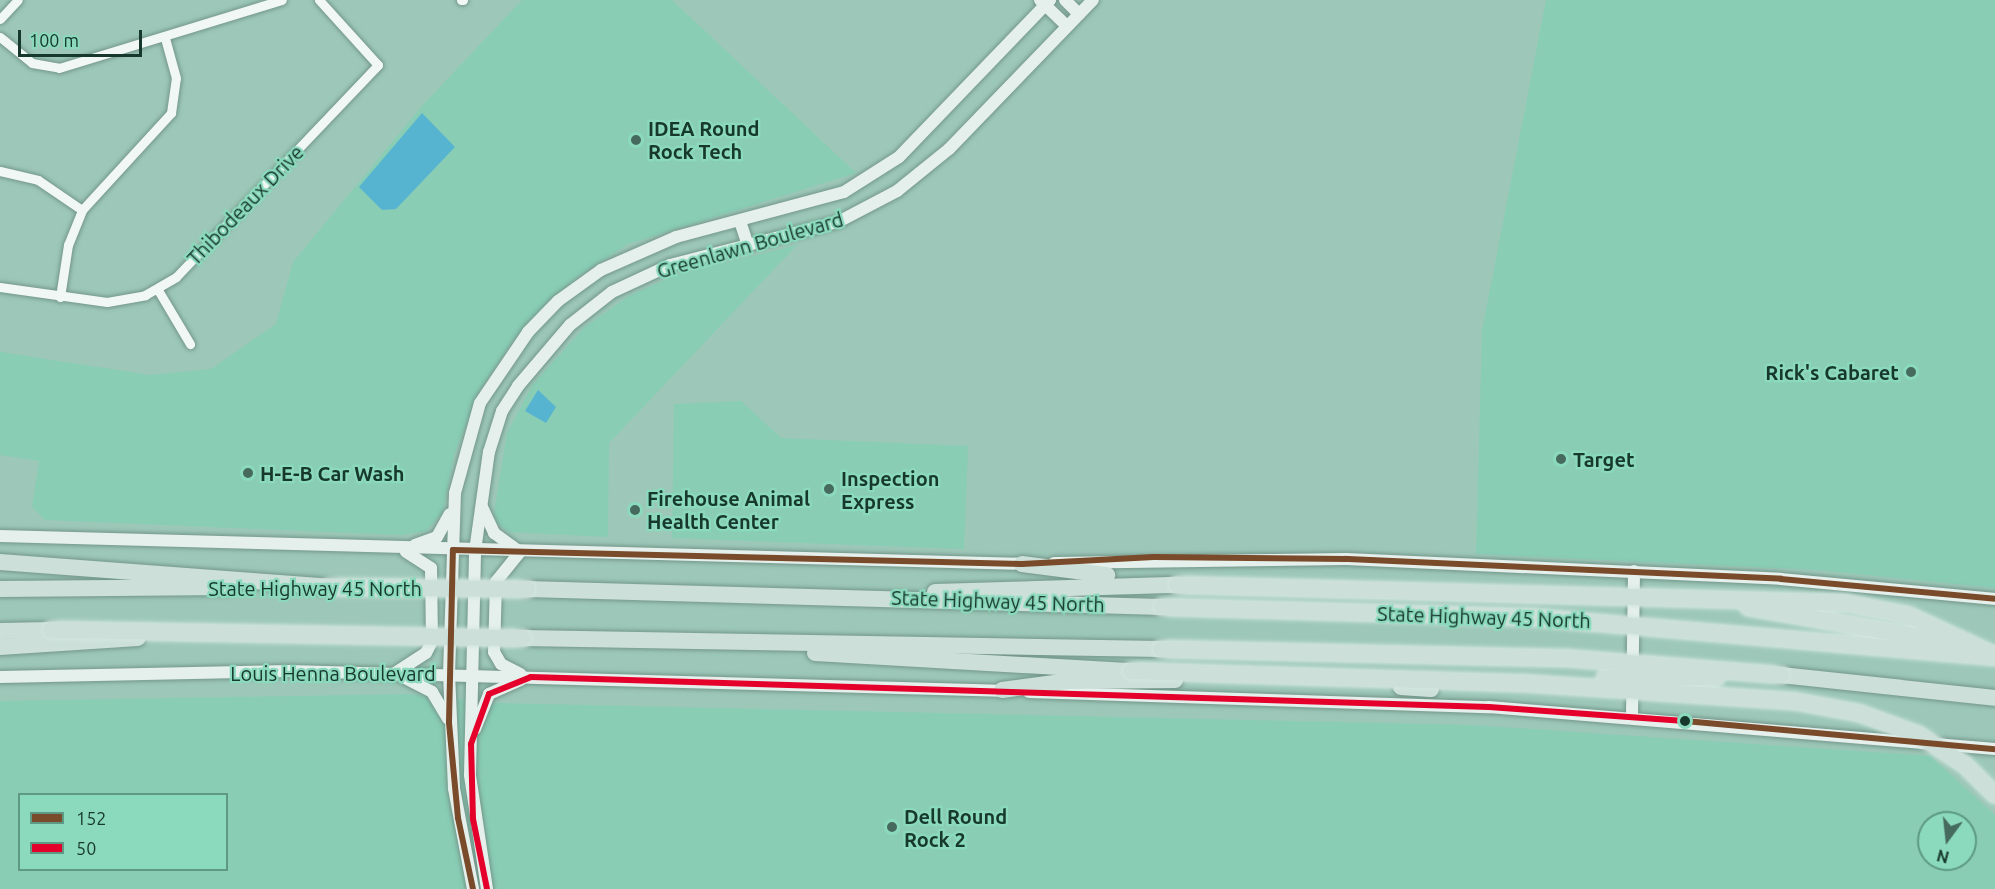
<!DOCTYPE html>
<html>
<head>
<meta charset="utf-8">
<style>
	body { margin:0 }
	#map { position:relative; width:1995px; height:889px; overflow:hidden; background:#9dc8b9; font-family:Ubuntu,sans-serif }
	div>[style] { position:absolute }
	.built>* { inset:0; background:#89cdb5 }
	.water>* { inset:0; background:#57b4d0 }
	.roads { filter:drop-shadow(0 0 2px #74978b) drop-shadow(0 0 2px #74978b) }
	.street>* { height:9px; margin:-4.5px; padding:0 4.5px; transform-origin:4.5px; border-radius:4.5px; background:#f0f7f4 }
	.secondary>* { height:12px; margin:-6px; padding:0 6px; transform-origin:6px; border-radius:6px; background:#e5f0ec }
	.highway>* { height:16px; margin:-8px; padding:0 8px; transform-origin:8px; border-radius:8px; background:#cce0d9 }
	.bridges { filter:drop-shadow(0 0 2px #d3e6e0) drop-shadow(0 0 2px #d3e6e0) }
	.highway-bridge>* { height:16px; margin:-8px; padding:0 8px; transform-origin:8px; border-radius:8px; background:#cce0d9 }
	.bus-1>* { height:6px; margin:-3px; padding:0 3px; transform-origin:3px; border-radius:3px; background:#7a4b2a }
	.bus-2>* { height:6px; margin:-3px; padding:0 3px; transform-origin:3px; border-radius:3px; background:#e4002b }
	.dots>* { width:16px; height:16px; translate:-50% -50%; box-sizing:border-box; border:3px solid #8bdabe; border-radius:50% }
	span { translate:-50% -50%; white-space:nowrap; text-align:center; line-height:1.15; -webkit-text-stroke:4.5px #8bdabe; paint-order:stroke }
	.poi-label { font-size:20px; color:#17382d; font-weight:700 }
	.left { translate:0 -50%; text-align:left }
	.right { translate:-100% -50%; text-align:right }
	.street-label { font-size:20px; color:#17382d }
	.legend { position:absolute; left:18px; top:793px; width:210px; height:78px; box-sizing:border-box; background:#8bdabe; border:2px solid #5d9984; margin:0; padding:8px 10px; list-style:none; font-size:18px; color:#17382d }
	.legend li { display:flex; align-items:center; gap:12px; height:30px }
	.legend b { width:30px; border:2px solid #5d9984 }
	.north { position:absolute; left:1917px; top:811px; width:60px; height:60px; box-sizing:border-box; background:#8bdabe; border:2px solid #5d9984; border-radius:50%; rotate:195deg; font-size:16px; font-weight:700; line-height:24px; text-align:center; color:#17382d }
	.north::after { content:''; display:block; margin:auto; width:21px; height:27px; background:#466a5e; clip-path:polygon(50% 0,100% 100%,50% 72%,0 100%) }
	.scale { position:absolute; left:18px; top:30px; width:124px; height:27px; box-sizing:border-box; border:3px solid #17382d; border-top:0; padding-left:8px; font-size:18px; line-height:21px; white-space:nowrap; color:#17382d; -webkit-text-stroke:4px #8bdabe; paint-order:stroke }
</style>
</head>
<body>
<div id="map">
	<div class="built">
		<i style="clip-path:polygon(522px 0,672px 0,856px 173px,628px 244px,577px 277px,514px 339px,480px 390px,454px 455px,443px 512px,426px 531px,401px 535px,45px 520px,32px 507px,39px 461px,0 455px,0 352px,150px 375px,211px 369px,276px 324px,293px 262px,421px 107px)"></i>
		<i style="clip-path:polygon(1546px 0,1995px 0,1995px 588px,1819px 570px,1476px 554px,1482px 331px)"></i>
		<i style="clip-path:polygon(797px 245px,609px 443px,608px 537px,509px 532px,497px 523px,494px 514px,507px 433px,533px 384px,585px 327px,629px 296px,676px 275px)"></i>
		<i style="clip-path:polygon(741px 401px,781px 438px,968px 446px,964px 549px,672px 538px,674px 404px)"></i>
		<i style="clip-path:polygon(evenodd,409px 694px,495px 703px,1472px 725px,1930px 756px,1995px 815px,1995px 889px,0 889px,0 701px,409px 694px,20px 794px,226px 794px,226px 870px,20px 870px,20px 794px,409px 694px,1929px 823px,1965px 823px,1965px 859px,1929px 859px,1929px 823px)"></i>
	</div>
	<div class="water">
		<i style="clip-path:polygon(422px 113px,455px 147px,396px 209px,382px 210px,359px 187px)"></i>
		<i style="clip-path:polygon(538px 390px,556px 407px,546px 423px,525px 411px)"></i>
	</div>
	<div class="roads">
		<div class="street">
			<i style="left:461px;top:0;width:2px"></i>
			<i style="left:0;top:19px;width:26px;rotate:-47deg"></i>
			<i style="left:0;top:37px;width:41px;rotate:39.1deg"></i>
			<i style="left:32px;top:63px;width:27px;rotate:10deg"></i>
			<i style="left:59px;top:68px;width:233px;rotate:-17deg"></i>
			<i style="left:0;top:171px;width:39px;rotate:13deg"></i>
			<i style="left:38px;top:180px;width:53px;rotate:34.3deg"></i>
			<i style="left:0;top:287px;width:108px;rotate:8deg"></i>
			<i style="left:107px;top:302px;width:39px;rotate:-10deg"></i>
			<i style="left:145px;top:295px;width:36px;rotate:-30deg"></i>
			<i style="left:176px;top:277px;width:293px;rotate:-46.4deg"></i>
			<i style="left:378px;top:65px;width:88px;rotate:-132.2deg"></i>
			<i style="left:158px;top:290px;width:63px;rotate:59.3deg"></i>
			<i style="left:60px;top:297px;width:53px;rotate:-81.3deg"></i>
			<i style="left:68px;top:245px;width:38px;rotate:-68deg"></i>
			<i style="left:82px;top:210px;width:132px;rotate:-47.5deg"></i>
			<i style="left:171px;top:113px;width:35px;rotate:-82deg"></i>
			<i style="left:176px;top:78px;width:41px;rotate:-105.4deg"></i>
		</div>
		<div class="secondary">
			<i style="left:1040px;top:0;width:37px;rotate:44deg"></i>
			<i style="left:1065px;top:0;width:20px;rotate:45deg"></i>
			<i style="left:740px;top:221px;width:26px;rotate:72deg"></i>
			<i style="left:482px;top:507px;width:29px;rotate:65deg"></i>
			<i style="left:494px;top:533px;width:29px;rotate:36deg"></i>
			<i style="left:0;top:536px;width:1030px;rotate:1.56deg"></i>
			<i style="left:415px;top:545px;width:23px;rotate:-20deg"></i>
			<i style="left:437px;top:537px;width:26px;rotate:-61deg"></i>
			<i style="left:520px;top:552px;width:38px;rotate:129deg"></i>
			<i style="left:496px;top:582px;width:70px;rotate:91.6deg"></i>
			<i style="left:494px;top:652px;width:14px;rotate:60deg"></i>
			<i style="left:501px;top:664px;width:22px;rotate:27deg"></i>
			<i style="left:1054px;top:563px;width:292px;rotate:-0.8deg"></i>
			<i style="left:1346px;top:559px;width:435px;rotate:2.6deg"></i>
			<i style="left:1781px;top:579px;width:215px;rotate:5.3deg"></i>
			<i style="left:395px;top:673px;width:37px;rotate:-33deg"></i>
			<i style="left:426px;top:653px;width:13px;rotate:-63deg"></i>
			<i style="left:432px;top:641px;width:73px;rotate:-90.8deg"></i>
			<i style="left:431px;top:568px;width:30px;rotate:-147deg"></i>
			<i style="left:401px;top:676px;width:35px;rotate:27deg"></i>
			<i style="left:432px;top:692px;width:31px;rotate:59deg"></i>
			<i style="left:0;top:677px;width:289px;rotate:-1.2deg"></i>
			<i style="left:289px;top:671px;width:720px;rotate:1.59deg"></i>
			<i style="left:1029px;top:692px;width:460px;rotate:1.9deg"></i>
			<i style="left:1489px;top:707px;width:508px;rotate:4.74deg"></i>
			<i style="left:1632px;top:716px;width:145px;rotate:-89.2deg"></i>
			<i style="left:475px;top:729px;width:38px;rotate:-68deg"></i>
			<i style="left:489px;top:694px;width:35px;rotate:-24deg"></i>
			<i style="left:473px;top:889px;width:103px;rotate:-100.7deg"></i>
			<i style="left:454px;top:788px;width:114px;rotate:-92.5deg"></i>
			<i style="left:449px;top:674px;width:181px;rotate:-88.1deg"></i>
			<i style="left:455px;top:493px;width:93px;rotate:-74.5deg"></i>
			<i style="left:480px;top:403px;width:86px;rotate:-55.9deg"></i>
			<i style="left:528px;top:332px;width:43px;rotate:-45.9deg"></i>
			<i style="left:558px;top:301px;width:53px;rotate:-35.8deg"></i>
			<i style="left:601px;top:270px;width:82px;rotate:-23.7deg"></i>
			<i style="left:676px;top:237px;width:174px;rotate:-15deg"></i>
			<i style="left:844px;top:192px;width:65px;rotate:-32.5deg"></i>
			<i style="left:899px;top:157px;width:218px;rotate:-46.1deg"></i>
			<i style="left:487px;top:889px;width:115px;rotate:-98.5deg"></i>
			<i style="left:470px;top:775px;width:224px;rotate:-88.7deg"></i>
			<i style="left:475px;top:551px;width:100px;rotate:-82deg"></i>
			<i style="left:489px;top:452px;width:43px;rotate:-72.4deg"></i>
			<i style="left:502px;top:411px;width:30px;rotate:-57deg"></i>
			<i style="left:518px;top:386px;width:80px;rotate:-49.6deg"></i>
			<i style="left:570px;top:325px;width:53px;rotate:-38.2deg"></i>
			<i style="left:612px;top:292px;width:64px;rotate:-25deg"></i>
			<i style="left:670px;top:265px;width:173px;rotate:-14.4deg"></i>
			<i style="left:838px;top:222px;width:67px;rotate:-27.7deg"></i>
			<i style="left:897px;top:191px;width:67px;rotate:-38.9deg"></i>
			<i style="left:949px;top:149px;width:207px;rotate:-46deg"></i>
		</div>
		<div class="highway">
			<i style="left:0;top:562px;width:330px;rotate:4.3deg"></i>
			<i style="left:1022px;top:564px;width:86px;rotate:7.4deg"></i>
			<i style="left:0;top:589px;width:227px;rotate:-0.5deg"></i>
			<i style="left:527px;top:589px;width:635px;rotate:1.62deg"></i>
			<i style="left:935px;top:592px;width:242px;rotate:-1.7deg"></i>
			<i style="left:0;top:631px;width:51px;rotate:-1.1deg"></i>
			<i style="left:523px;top:638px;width:638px;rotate:0.99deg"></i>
			<i style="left:0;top:647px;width:138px;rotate:-3.7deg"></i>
			<i style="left:815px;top:653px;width:317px;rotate:3.3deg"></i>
			<i style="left:1781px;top:675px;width:215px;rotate:6.1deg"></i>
			<i style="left:1401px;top:687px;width:30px;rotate:4deg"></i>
			<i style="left:1002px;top:690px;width:68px;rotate:-7.7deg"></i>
			<i style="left:1069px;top:681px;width:106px;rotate:-0.5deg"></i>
		</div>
	</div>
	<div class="bridges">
		<div class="highway-bridge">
			<i style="left:1177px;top:585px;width:669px;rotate:1.54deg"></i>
			<i style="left:1846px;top:603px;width:63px;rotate:11deg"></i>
			<i style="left:1908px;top:615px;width:95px;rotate:24.9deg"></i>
			<i style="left:329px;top:587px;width:198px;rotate:0.6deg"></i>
			<i style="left:1162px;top:607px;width:367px;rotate:1.6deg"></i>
			<i style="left:1529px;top:617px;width:468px;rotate:4.9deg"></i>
			<i style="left:1748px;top:607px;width:214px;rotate:9.9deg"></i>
			<i style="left:51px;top:630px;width:472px;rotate:1deg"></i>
			<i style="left:1161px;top:649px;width:403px;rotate:1.3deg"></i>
			<i style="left:1564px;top:658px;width:218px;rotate:4.5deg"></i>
			<i style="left:1131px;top:671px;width:390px;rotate:1.8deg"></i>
			<i style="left:1521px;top:683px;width:274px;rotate:3.8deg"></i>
			<i style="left:1794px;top:701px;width:66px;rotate:10.5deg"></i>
			<i style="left:1859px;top:713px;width:64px;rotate:20.1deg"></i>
			<i style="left:1919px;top:735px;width:55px;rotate:33.1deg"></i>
			<i style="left:1965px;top:765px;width:42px;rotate:45deg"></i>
			<i style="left:1605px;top:678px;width:112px;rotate:-0.5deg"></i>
		</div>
	</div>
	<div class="bus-1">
		<i style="left:1685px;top:721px;width:311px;rotate:5.2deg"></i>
		<i style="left:473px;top:889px;width:73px;rotate:-101.9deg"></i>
		<i style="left:458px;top:818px;width:96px;rotate:-95.4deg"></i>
		<i style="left:449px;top:722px;width:172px;rotate:-88.7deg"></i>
		<i style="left:453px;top:550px;width:569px;rotate:1.41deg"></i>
		<i style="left:1022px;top:564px;width:132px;rotate:-3deg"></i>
		<i style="left:1154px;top:557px;width:192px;rotate:0.6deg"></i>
		<i style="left:1346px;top:559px;width:435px;rotate:2.6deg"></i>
		<i style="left:1781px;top:579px;width:215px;rotate:5.3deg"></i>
	</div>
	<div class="bus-2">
		<i style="left:487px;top:889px;width:71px;rotate:-101.3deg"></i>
		<i style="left:473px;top:819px;width:75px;rotate:-91.5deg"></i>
		<i style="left:471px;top:744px;width:53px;rotate:-70.2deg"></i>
		<i style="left:489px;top:694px;width:45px;rotate:-22deg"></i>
		<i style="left:531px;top:677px;width:958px;rotate:1.79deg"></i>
		<i style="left:1489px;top:707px;width:196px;rotate:4.1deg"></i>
	</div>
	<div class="dots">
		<i style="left:636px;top:140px;background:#466a5e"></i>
		<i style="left:1911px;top:372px;background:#466a5e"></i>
		<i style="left:1561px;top:459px;background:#466a5e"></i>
		<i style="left:248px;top:473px;background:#466a5e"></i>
		<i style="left:829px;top:489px;background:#466a5e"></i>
		<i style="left:635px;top:510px;background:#466a5e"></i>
		<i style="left:1685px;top:721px;background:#17382d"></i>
		<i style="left:892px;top:827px;background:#466a5e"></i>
	</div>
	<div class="poi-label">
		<span class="left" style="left:648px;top:140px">IDEA Round<br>Rock Tech</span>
		<span class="right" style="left:1899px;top:372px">Rick's Cabaret</span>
		<span class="left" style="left:1573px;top:459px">Target</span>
		<span class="left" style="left:260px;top:473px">H-E-B Car Wash</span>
		<span class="left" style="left:841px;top:490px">Inspection<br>Express</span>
		<span class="left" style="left:647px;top:510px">Firehouse Animal<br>Health Center</span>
		<span class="left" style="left:904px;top:828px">Dell Round<br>Rock 2</span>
	</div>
	<div class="street-label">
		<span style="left:245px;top:205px;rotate:-46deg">Thibodeaux Drive</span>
		<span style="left:750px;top:245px;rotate:-16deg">Greenlawn Boulevard</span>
		<span style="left:315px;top:588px">State Highway 45 North</span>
		<span style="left:998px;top:601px;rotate:2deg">State Highway 45 North</span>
		<span style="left:1484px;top:617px;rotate:2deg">State Highway 45 North</span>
		<span style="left:333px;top:673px">Louis Henna Boulevard</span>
	</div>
	<ul class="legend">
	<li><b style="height:8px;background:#7a4b2a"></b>152</li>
	<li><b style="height:8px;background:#e4002b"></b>50</li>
	</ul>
	<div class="north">N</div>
	<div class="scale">100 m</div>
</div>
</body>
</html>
